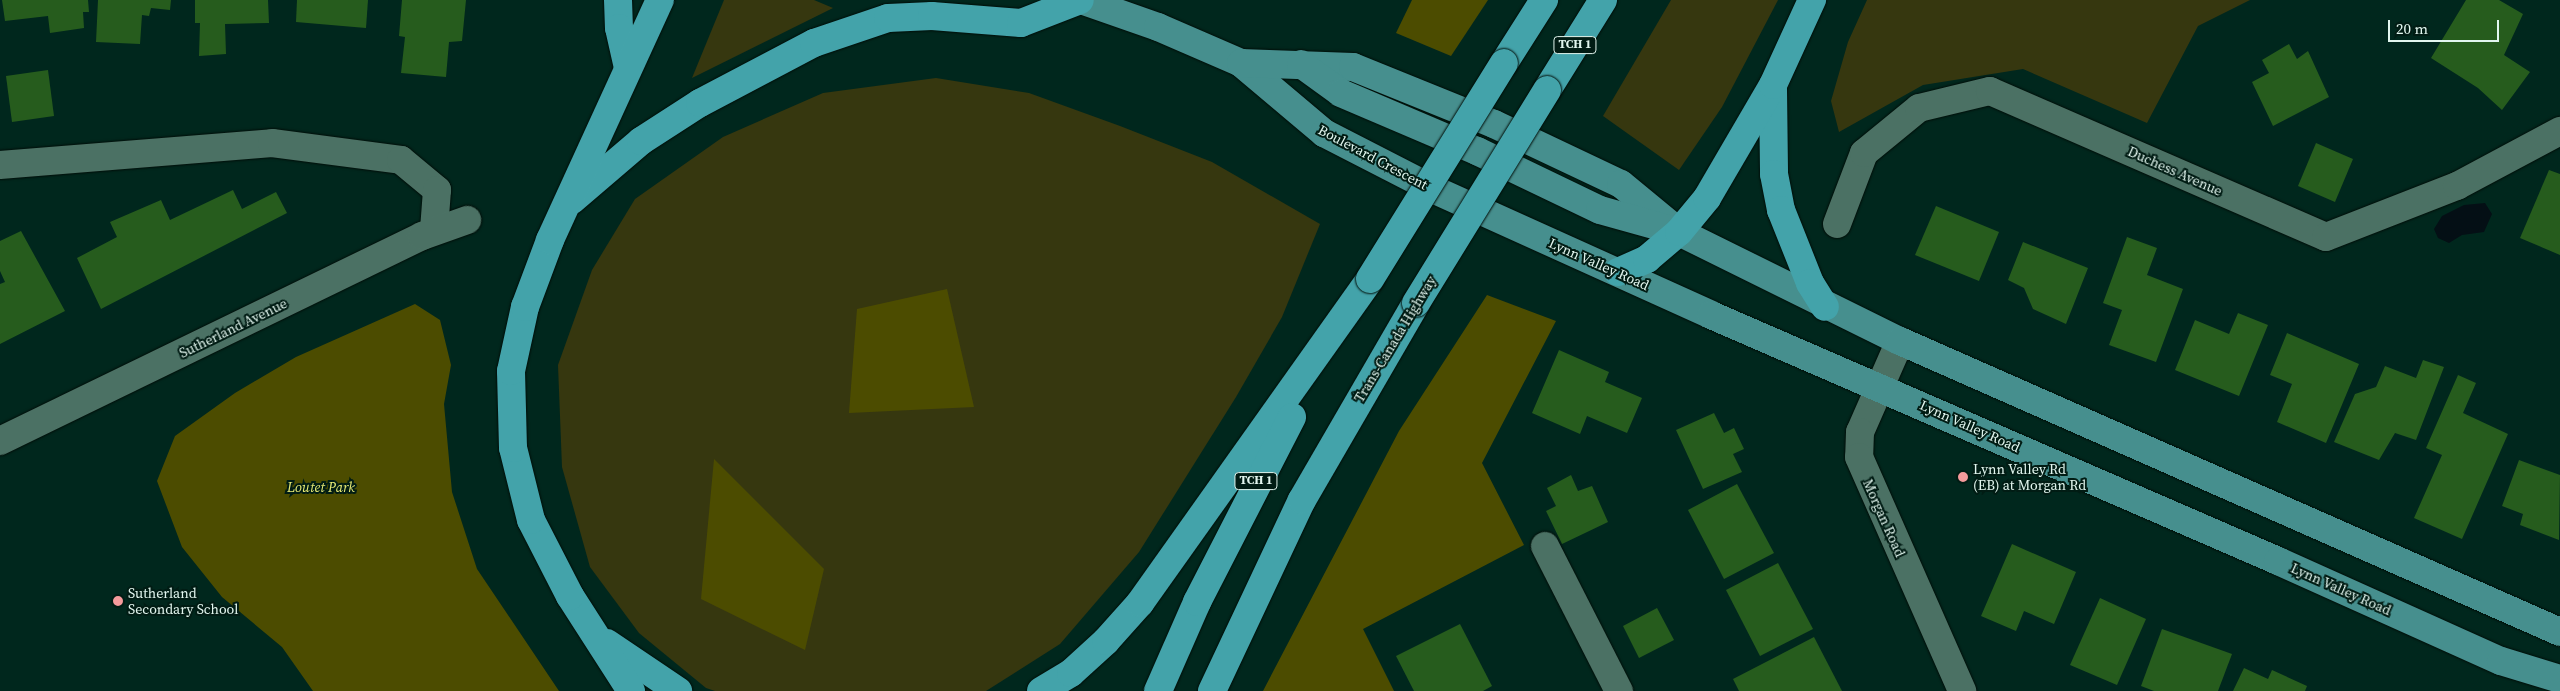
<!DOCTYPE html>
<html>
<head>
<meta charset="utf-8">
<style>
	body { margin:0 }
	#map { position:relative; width:2560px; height:691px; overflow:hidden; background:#00271d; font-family:"Source Serif 4",serif }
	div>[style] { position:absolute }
	.green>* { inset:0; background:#36370f }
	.forest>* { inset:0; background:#4c4c00 }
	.water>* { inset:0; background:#040f15 }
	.building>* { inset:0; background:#265c1d }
	.roads { filter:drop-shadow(0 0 1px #000d08) drop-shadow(0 0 1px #000d08) }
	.minor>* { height:28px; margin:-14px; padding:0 14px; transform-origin:14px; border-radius:14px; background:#4b7164 }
	.major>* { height:28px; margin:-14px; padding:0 14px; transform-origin:14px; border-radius:14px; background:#468f8e }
	.highway>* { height:28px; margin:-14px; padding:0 14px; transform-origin:14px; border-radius:14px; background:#43a3aa }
	.bridges { filter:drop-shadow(0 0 1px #000d08) drop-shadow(0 0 1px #000d08) }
	.highway-bridge>* { height:28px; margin:-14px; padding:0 14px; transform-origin:14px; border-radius:14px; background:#43a3aa }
	.dots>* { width:14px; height:14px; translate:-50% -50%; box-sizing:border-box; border:2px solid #011c14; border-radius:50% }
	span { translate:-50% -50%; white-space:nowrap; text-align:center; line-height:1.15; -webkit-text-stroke:4px #011c14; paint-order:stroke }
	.shield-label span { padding:1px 4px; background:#011c14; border:1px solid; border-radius:4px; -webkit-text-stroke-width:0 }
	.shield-label { font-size:12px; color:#e2f6ef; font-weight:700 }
	.street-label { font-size:14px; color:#e2f6ef }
	.poi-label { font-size:14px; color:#e2f6ef }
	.left { translate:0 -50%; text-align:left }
	.park-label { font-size:14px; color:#e8eb76; font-style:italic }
	.scale { position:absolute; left:2388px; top:20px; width:111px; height:22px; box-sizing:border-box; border:2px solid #e2f6ef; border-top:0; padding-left:6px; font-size:15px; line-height:18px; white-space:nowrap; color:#e2f6ef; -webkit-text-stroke:4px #011c14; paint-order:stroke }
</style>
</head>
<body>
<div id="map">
	<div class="green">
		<i style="clip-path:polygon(724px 0,814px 0,833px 8px,692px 78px)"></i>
		<i style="clip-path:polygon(1671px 0,1778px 0,1722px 107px,1679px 170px,1603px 116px)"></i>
		<i style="clip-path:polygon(1867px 0,2250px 0,2198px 26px,2147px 123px,2023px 69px,1923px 85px,1839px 132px,1831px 101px,1848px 42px)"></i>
		<i style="clip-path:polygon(936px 78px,1029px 93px,1120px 126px,1212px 162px,1320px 224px,1282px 317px,1236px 397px,1139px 552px,1060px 644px,986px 691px,715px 691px,706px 688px,639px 633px,590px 567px,562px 467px,558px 365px,592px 270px,635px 199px,723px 137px,823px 93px)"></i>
	</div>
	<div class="forest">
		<i style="clip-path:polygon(1412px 0,1488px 0,1451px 56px,1396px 33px)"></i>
		<i style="clip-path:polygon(947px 289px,974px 407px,849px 413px,857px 309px)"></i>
		<i style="clip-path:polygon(1487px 295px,1556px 321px,1482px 463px,1524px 545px,1363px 629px,1394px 691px,1263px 691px,1399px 431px)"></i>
		<i style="clip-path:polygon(415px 304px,440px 320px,451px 365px,444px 404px,452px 492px,477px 569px,559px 691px,313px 691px,282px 647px,222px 597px,182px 547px,157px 481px,175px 436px,235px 393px,296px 357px)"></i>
		<i style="clip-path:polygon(714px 459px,824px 569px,805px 650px,701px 599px)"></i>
	</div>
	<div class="water">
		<i style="clip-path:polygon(2485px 203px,2492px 214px,2484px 232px,2462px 235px,2449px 243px,2438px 238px,2434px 229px,2442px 216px,2464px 205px)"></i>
	</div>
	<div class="building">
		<i style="clip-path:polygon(2px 0,88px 0,89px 12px,83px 12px,84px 28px,50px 33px,48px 16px,5px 21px)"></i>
		<i style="clip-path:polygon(98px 0,171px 0,170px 10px,151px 8px,149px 16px,142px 15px,140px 44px,96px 42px)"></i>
		<i style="clip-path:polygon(195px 0,268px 0,269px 23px,225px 24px,226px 54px,199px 56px,200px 23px,195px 23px)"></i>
		<i style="clip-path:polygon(297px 0,368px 0,366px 28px,296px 22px)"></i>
		<i style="clip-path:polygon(402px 0,466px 0,462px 41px,449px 42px,446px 77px,401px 73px,405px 37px,399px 36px)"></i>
		<i style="clip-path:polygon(2466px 0,2499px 0,2523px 14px,2504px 55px,2530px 72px,2502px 110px,2478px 88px,2431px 58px)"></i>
		<i style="clip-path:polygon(2289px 44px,2297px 59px,2308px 51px,2329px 97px,2273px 126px,2252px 82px,2269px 73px,2262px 60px)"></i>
		<i style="clip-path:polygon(48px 70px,54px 116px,12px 122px,6px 76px)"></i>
		<i style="clip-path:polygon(2316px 143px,2353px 159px,2335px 202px,2298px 186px)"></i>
		<i style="clip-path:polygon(2549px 170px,2560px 174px,2560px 255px,2520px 238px)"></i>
		<i style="clip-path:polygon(233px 190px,242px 209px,276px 192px,287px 213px,101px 309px,77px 258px,117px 237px,110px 222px,161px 200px,170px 220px)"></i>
		<i style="clip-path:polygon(1936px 206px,1999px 232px,1979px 281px,1915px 255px)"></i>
		<i style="clip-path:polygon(21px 231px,65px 311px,0 344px,0 284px,5px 282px,0 271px,0 241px)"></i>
		<i style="clip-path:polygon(2127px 237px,2157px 248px,2147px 275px,2183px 289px,2156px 362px,2109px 345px,2122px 310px,2103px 303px)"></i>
		<i style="clip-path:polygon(2023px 242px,2088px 268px,2066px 324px,2033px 309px,2024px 288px,2008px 280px)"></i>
		<i style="clip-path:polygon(2238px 313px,2268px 325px,2239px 396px,2175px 370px,2195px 320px,2229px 334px)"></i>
		<i style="clip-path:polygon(2287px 333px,2359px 364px,2326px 443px,2277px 422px,2292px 384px,2270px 375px)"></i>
		<i style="clip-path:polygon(1559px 350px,1609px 372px,1605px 382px,1642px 398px,1627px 433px,1587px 416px,1580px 434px,1532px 413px)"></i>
		<i style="clip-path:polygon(2423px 360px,2444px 367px,2416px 440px,2395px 433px,2379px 460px,2334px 442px,2355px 394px,2376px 387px,2385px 366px,2416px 378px)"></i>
		<i style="clip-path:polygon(2458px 375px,2476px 383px,2463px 413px,2508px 434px,2462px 539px,2414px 518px,2442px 455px,2426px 448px)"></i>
		<i style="clip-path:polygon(1714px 413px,1724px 433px,1734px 428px,1744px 449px,1733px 454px,1742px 472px,1703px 489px,1676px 430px)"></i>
		<i style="clip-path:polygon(2519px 460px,2560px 475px,2559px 540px,2520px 525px,2523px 514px,2502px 506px)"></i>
		<i style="clip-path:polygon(1571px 475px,1578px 491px,1592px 486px,1608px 522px,1562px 544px,1546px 511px,1556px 506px,1547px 488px)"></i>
		<i style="clip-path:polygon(1737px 484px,1774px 553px,1724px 579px,1688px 510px)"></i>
		<i style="clip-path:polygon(2012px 544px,2076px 572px,2054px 624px,2024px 611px,2016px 631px,1981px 616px)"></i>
		<i style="clip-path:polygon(1778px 563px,1813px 629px,1760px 656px,1726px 590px)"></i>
		<i style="clip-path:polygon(2100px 598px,2146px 619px,2117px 685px,2070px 665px)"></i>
		<i style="clip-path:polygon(1657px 608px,1674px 640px,1639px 658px,1623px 626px)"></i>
		<i style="clip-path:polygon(1460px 624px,1492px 686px,1483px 691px,1414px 691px,1396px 656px)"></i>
		<i style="clip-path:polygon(2162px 629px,2232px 654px,2218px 691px,2154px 691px,2141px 686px)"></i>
		<i style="clip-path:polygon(1814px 637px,1842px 691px,1739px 691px,1733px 679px)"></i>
		<i style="clip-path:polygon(2244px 668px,2268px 679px,2272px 670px,2307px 686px,2305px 691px,2233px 691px)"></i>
	</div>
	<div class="roads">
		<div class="minor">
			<i style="left:0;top:165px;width:273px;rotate:-4.6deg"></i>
			<i style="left:272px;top:143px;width:130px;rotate:7.5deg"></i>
			<i style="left:401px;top:160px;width:47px;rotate:39.8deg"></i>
			<i style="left:437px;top:190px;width:40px;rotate:94.3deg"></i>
			<i style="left:1837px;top:224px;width:76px;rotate:-69.2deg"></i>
			<i style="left:1864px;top:153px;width:71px;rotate:-39.3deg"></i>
			<i style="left:1919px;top:108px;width:73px;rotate:-13.5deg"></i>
			<i style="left:1990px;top:91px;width:366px;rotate:23.5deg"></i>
			<i style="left:2326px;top:237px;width:141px;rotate:-21.3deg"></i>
			<i style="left:2457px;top:186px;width:117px;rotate:-28.1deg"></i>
			<i style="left:1900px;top:341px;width:99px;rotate:113.7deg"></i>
			<i style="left:1860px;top:432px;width:25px;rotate:92deg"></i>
			<i style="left:1859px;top:457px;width:256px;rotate:66.2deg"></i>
			<i style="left:0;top:441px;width:469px;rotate:-25.9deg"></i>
			<i style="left:422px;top:236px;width:48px;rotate:-19.6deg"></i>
			<i style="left:1545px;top:546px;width:163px;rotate:63deg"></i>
		</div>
		<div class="major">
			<i style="left:1081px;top:0;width:82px;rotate:19.3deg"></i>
			<i style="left:1158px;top:27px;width:90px;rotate:23.4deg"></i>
			<i style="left:1241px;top:63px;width:109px;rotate:40.1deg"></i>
			<i style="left:1324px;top:133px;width:127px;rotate:27.2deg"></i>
			<i style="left:1437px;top:191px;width:301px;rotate:24.3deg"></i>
			<i style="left:1711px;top:315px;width:618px;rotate:23.45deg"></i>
			<i style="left:2278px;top:561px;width:244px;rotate:24.2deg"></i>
			<i style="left:2501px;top:661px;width:62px;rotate:17deg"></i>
			<i style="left:1241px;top:63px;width:112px;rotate:2deg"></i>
			<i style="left:1353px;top:67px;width:152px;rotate:22deg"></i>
			<i style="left:1494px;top:124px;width:140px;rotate:25.3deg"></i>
			<i style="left:1621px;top:184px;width:66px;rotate:39.5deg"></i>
			<i style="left:1301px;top:64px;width:49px;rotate:35.9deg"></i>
			<i style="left:1341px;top:93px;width:148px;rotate:23.1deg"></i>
			<i style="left:1477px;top:151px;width:136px;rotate:25.6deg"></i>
			<i style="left:1600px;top:210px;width:82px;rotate:15.6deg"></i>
			<i style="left:1679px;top:232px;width:246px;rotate:26.3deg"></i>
			<i style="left:1900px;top:341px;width:721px;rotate:23.79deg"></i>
		</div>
		<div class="highway">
			<i style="left:618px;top:0;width:28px;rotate:88deg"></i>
			<i style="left:619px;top:28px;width:41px;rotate:77.3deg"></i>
			<i style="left:1504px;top:63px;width:75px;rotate:-57.6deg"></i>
			<i style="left:1773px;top:89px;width:85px;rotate:89.3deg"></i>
			<i style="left:1774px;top:174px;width:37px;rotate:79deg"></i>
			<i style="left:1781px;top:210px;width:79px;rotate:68.3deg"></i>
			<i style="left:1810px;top:283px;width:28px;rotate:58deg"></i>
			<i style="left:1547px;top:90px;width:106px;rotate:-58.1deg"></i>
			<i style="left:572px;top:200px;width:91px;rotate:-40.5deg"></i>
			<i style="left:641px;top:141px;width:70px;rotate:-32.8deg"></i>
			<i style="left:700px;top:103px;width:129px;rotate:-27.8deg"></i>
			<i style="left:814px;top:43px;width:78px;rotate:-18.7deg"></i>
			<i style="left:888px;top:18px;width:44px;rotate:-2.6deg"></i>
			<i style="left:932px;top:16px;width:89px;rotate:4.5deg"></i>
			<i style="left:1021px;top:23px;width:63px;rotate:-21.3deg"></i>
			<i style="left:1618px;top:272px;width:32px;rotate:-24deg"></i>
			<i style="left:1647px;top:259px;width:42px;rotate:-40.2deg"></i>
			<i style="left:1679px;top:232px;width:44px;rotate:-50.5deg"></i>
			<i style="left:1707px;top:198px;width:131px;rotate:-59.7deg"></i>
			<i style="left:1773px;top:85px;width:94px;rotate:-65.4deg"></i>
			<i style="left:607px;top:643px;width:86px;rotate:34.1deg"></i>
			<i style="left:631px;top:691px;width:113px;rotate:-122.7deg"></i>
			<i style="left:570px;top:596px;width:85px;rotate:-117.2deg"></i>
			<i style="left:531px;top:520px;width:74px;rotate:-104deg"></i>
			<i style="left:513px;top:448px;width:77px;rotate:-91.5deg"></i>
			<i style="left:511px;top:371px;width:66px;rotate:-77.7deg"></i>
			<i style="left:525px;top:307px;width:72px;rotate:-69.5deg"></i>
			<i style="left:550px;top:240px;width:264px;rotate:-65.4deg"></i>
			<i style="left:1041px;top:691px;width:35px;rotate:-31deg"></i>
			<i style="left:1071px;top:673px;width:47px;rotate:-42.4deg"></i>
			<i style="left:1106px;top:641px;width:51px;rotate:-48.2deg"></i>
			<i style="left:1140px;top:603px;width:397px;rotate:-54.6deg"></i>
			<i style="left:1158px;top:691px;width:97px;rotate:-66.3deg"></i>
			<i style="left:1197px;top:602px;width:208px;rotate:-62.8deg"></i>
			<i style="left:1212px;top:691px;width:211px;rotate:-64.8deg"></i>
			<i style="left:1302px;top:500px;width:228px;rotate:-59.9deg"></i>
		</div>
	</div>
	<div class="bridges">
		<div class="highway-bridge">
			<i style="left:1370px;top:279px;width:254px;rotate:-58.2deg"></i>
			<i style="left:1416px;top:303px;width:250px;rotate:-58.4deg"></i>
		</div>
	</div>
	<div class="dots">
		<i style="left:1963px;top:477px;background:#f59b9c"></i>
		<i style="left:118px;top:601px;background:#f59b9c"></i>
	</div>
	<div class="shield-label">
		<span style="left:1575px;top:45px">TCH 1</span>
		<span style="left:1256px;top:481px">TCH 1</span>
	</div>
	<div class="street-label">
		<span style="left:1373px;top:157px;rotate:28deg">Boulevard Crescent</span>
		<span style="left:2175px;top:171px;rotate:24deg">Duchess Avenue</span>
		<span style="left:1599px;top:264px;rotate:24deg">Lynn Valley Road</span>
		<span style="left:233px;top:328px;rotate:-26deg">Sutherland Avenue</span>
		<span style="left:1395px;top:339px;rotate:-59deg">Trans-Canada Highway</span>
		<span style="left:1970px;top:426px;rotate:24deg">Lynn Valley Road</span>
		<span style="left:1884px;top:518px;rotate:66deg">Morgan Road</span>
		<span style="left:2341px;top:589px;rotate:24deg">Lynn Valley Road</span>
	</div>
	<div class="poi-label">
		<span class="left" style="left:1973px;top:477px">Lynn Valley Rd<br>(EB) at Morgan Rd</span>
		<span class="left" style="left:128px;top:601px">Sutherland<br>Secondary School</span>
	</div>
	<div class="park-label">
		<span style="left:321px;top:487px">Loutet Park</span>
	</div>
	<div class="scale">20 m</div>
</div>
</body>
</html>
